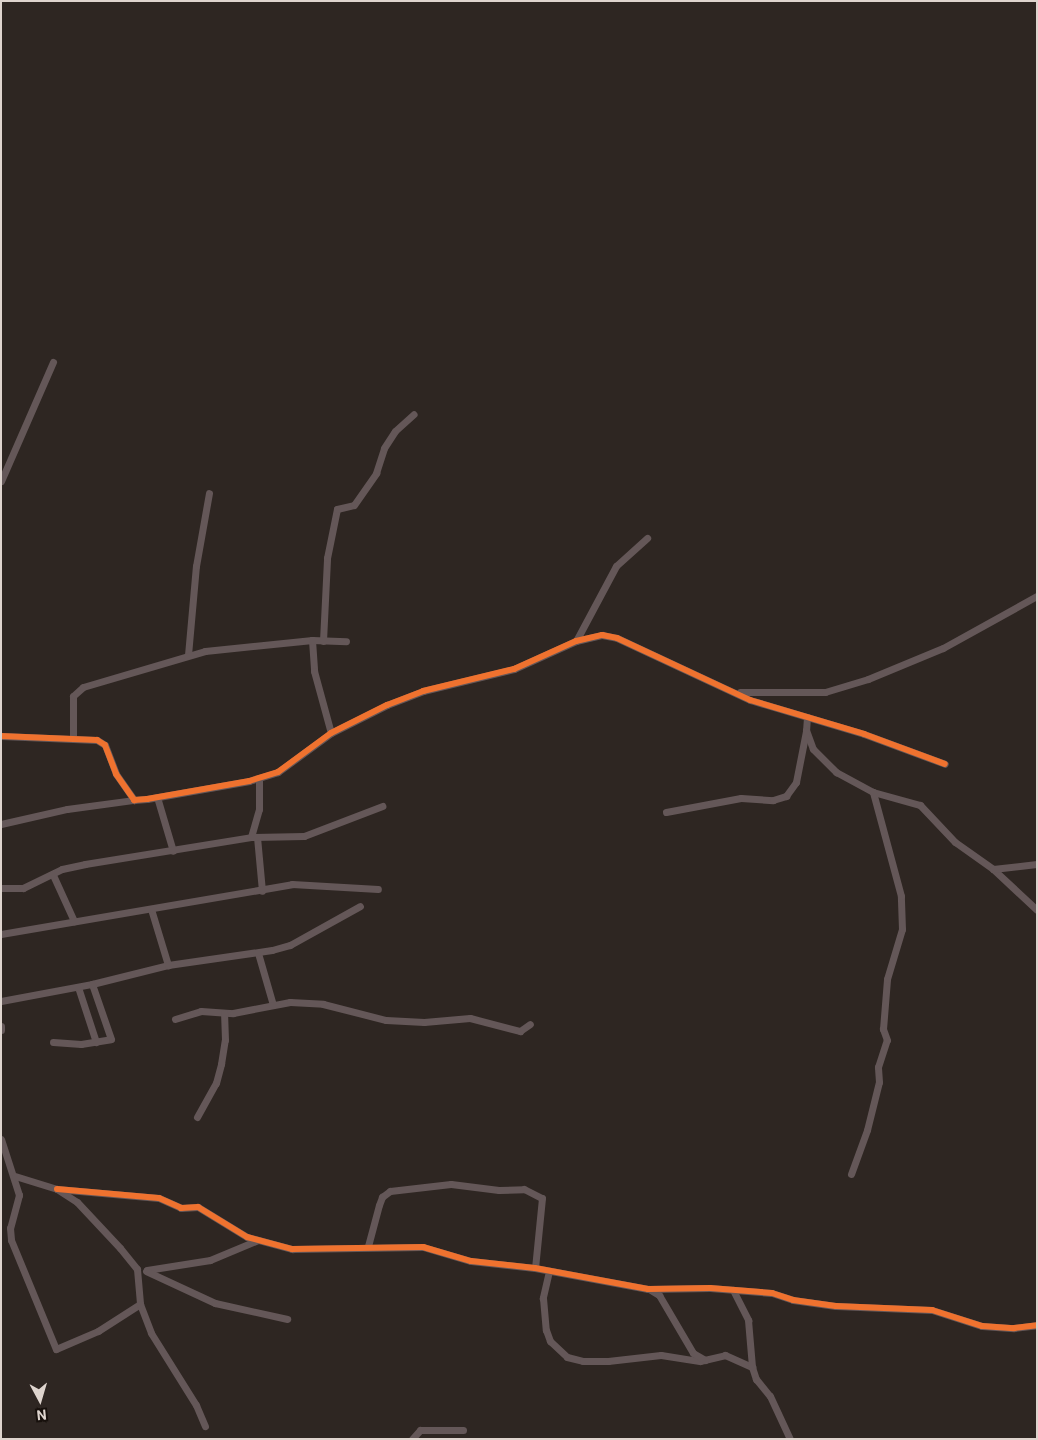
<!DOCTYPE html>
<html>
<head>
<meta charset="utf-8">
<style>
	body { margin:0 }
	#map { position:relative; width:1038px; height:1440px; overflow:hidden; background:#2e2622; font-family:Roboto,sans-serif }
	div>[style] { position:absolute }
	.minor>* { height:7px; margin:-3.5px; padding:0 3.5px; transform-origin:3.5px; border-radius:3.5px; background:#645758 }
	.cycleway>* { height:6px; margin:-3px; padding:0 3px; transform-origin:3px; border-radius:3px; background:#ef722f }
	span { translate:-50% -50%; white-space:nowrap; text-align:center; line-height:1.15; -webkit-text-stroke:4.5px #17100c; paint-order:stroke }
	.frame { position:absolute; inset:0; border:2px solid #ded4ce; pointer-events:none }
	.north { position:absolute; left:15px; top:1375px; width:50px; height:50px; -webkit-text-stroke:4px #17100c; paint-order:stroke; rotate:174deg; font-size:14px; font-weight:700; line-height:20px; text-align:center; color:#ded4ce }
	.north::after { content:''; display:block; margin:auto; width:18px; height:22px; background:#ded4ce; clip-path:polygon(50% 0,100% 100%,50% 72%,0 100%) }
</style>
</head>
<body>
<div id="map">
	<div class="minor">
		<i style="left:1px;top:481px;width:130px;rotate:-66.4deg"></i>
		<i style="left:312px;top:640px;width:31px;rotate:86deg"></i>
		<i style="left:314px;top:671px;width:64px;rotate:74.7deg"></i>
		<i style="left:323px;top:641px;width:83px;rotate:-87.2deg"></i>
		<i style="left:327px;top:558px;width:50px;rotate:-78.5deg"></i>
		<i style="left:337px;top:509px;width:17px;rotate:-13deg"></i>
		<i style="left:354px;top:505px;width:39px;rotate:-55deg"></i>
		<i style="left:376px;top:473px;width:26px;rotate:-72deg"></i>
		<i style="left:384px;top:448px;width:20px;rotate:-57deg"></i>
		<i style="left:395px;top:431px;width:25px;rotate:-42deg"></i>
		<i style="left:576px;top:641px;width:85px;rotate:-61.9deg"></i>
		<i style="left:616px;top:566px;width:42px;rotate:-42.1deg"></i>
		<i style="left:188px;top:655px;width:89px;rotate:-84.9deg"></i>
		<i style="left:196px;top:566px;width:74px;rotate:-79.9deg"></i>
		<i style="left:740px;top:692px;width:85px"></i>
		<i style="left:825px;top:692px;width:45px;rotate:-16.8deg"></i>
		<i style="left:868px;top:679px;width:81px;rotate:-22.5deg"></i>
		<i style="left:943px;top:648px;width:107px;rotate:-29deg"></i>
		<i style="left:807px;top:717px;width:13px;rotate:94deg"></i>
		<i style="left:806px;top:730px;width:20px;rotate:70deg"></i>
		<i style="left:813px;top:749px;width:33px;rotate:45deg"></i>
		<i style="left:836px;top:772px;width:42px;rotate:28.4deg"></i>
		<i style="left:873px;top:792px;width:49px;rotate:15.5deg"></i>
		<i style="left:920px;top:805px;width:51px;rotate:46.6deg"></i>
		<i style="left:955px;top:842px;width:47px;rotate:35.4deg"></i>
		<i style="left:993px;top:869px;width:60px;rotate:43deg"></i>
		<i style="left:1px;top:736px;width:96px;rotate:2.4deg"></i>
		<i style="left:97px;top:740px;width:9px;rotate:32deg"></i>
		<i style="left:105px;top:745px;width:31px;rotate:69deg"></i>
		<i style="left:116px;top:774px;width:32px;rotate:55deg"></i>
		<i style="left:134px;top:800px;width:13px;rotate:-4deg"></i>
		<i style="left:147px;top:799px;width:104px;rotate:-10deg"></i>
		<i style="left:249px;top:781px;width:30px;rotate:-17deg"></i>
		<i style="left:278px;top:772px;width:66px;rotate:-36.3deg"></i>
		<i style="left:331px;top:733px;width:63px;rotate:-26.6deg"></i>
		<i style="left:387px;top:705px;width:39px;rotate:-21deg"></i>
		<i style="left:423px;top:691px;width:94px;rotate:-13.6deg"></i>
		<i style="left:514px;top:669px;width:68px;rotate:-24.3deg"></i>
		<i style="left:576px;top:641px;width:27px;rotate:-13deg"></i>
		<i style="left:602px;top:635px;width:15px;rotate:11deg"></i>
		<i style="left:617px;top:638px;width:147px;rotate:25deg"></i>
		<i style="left:750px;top:700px;width:119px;rotate:16.6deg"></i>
		<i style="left:864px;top:734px;width:86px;rotate:20.3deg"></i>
		<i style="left:73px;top:737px;width:41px;rotate:-90deg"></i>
		<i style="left:73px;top:696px;width:13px;rotate:-42deg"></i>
		<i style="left:83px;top:687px;width:127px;rotate:-16.4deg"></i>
		<i style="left:205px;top:651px;width:108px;rotate:-5.9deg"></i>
		<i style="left:312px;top:640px;width:34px;rotate:2deg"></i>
		<i style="left:157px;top:797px;width:56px;rotate:73.5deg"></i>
		<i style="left:666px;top:812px;width:76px;rotate:-10.6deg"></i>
		<i style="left:741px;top:798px;width:32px;rotate:4deg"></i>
		<i style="left:773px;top:800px;width:14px;rotate:-17deg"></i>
		<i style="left:786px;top:796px;width:17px;rotate:-54deg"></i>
		<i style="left:796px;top:782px;width:52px;rotate:-78.9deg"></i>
		<i style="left:1px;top:824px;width:68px;rotate:-12.8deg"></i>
		<i style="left:67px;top:809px;width:68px;rotate:-7.7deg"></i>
		<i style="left:251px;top:837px;width:29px;rotate:-74deg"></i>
		<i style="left:259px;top:809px;width:31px;rotate:-90deg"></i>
		<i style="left:257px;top:837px;width:54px;rotate:84.7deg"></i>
		<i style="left:993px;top:869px;width:44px;rotate:-6.5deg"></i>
		<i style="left:53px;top:875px;width:51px;rotate:65.5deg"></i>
		<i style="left:1px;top:888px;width:22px"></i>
		<i style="left:23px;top:888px;width:43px;rotate:-26deg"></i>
		<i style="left:62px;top:869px;width:24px;rotate:-12deg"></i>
		<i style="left:85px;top:864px;width:168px;rotate:-9.2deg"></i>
		<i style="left:251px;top:837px;width:53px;rotate:-1.1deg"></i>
		<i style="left:304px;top:836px;width:84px;rotate:-21deg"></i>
		<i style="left:151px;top:909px;width:59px;rotate:73.1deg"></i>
		<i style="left:1px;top:934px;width:295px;rotate:-9.7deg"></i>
		<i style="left:292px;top:884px;width:86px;rotate:3.3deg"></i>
		<i style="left:258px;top:953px;width:54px;rotate:73.9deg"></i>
		<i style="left:78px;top:987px;width:58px;rotate:71.9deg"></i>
		<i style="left:1px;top:1001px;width:93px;rotate:-10.6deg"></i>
		<i style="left:92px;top:984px;width:78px;rotate:-14deg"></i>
		<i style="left:168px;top:965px;width:105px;rotate:-8.2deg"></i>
		<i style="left:272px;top:950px;width:19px;rotate:-16deg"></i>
		<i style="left:290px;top:945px;width:80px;rotate:-29.1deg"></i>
		<i style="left:175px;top:1019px;width:27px;rotate:-17deg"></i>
		<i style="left:201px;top:1011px;width:32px;rotate:4deg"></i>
		<i style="left:233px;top:1013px;width:58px;rotate:-10.9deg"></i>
		<i style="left:290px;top:1002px;width:33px;rotate:3deg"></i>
		<i style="left:323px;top:1004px;width:65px;rotate:14.3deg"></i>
		<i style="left:386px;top:1020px;width:38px;rotate:3deg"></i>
		<i style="left:424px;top:1022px;width:46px;rotate:-5deg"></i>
		<i style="left:470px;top:1018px;width:52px;rotate:14.6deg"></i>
		<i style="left:520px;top:1031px;width:12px;rotate:-35deg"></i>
		<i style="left:1px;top:1026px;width:4px;rotate:90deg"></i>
		<i style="left:53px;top:1042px;width:28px;rotate:4deg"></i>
		<i style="left:81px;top:1044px;width:30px;rotate:-9deg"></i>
		<i style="left:111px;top:1039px;width:58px;rotate:-109.1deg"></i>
		<i style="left:197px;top:1117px;width:39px;rotate:-61deg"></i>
		<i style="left:216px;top:1083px;width:20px;rotate:-75deg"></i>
		<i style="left:221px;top:1064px;width:24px;rotate:-81deg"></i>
		<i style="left:225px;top:1040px;width:27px;rotate:-92deg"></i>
		<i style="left:1px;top:1139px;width:59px;rotate:72.2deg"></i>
		<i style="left:19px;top:1195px;width:34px;rotate:105deg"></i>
		<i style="left:10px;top:1228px;width:12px;rotate:85deg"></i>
		<i style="left:11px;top:1240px;width:118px;rotate:67.6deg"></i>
		<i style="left:56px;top:1349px;width:46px;rotate:-23.2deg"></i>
		<i style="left:98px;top:1331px;width:50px;rotate:-32.7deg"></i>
		<i style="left:851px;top:1174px;width:47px;rotate:-70deg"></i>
		<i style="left:867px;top:1130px;width:49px;rotate:-76deg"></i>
		<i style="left:879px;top:1082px;width:15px;rotate:-94deg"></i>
		<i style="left:878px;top:1067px;width:28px;rotate:-72deg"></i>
		<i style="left:887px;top:1040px;width:12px;rotate:-110deg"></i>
		<i style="left:883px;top:1029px;width:50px;rotate:-85.4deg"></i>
		<i style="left:887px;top:979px;width:52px;rotate:-73.3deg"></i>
		<i style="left:902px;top:929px;width:33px;rotate:-92deg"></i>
		<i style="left:901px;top:896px;width:108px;rotate:-105.1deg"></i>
		<i style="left:15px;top:1176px;width:44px;rotate:17.2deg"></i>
		<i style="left:57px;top:1189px;width:24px;rotate:33deg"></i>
		<i style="left:77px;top:1202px;width:63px;rotate:46.9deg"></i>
		<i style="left:120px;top:1248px;width:27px;rotate:51deg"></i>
		<i style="left:137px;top:1269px;width:35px;rotate:85deg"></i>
		<i style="left:140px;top:1304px;width:31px;rotate:69deg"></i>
		<i style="left:151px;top:1333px;width:85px;rotate:58deg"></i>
		<i style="left:196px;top:1405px;width:23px;rotate:67deg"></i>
		<i style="left:57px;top:1189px;width:102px;rotate:5deg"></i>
		<i style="left:159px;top:1198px;width:24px;rotate:24deg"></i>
		<i style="left:181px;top:1208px;width:17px;rotate:-3deg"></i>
		<i style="left:198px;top:1207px;width:57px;rotate:31.5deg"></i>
		<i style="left:247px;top:1237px;width:47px;rotate:14.9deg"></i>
		<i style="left:292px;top:1249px;width:131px;rotate:-0.9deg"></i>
		<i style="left:423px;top:1247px;width:50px;rotate:16.3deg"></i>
		<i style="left:471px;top:1261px;width:64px;rotate:6.2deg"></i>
		<i style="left:535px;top:1268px;width:115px;rotate:10.5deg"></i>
		<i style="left:648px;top:1289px;width:62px;rotate:-0.9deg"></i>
		<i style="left:710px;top:1288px;width:62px;rotate:4.6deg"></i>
		<i style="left:772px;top:1293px;width:22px;rotate:18deg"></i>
		<i style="left:793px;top:1300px;width:43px;rotate:7.9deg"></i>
		<i style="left:836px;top:1306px;width:96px;rotate:2.4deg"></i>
		<i style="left:932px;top:1310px;width:52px;rotate:17.7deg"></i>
		<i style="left:982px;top:1326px;width:32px;rotate:4deg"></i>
		<i style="left:1014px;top:1328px;width:23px;rotate:-7deg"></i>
		<i style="left:368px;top:1246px;width:42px;rotate:-75deg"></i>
		<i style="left:379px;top:1205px;width:9px;rotate:-69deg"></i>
		<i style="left:382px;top:1197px;width:10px;rotate:-37deg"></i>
		<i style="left:390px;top:1191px;width:61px;rotate:-6.5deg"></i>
		<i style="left:451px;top:1184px;width:48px;rotate:7.1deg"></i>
		<i style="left:499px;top:1190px;width:25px;rotate:-2deg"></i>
		<i style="left:524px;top:1189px;width:20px;rotate:27deg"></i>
		<i style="left:542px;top:1198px;width:70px;rotate:95.7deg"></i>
		<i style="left:147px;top:1270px;width:64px;rotate:-9deg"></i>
		<i style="left:210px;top:1260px;width:52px;rotate:-22.6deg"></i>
		<i style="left:146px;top:1271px;width:76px;rotate:24.9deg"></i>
		<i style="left:215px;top:1303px;width:74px;rotate:12.5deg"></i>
		<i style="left:549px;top:1271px;width:28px;rotate:103deg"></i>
		<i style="left:543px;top:1298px;width:32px;rotate:85deg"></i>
		<i style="left:546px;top:1330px;width:12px;rotate:70deg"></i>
		<i style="left:550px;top:1341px;width:23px;rotate:43deg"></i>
		<i style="left:567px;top:1357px;width:16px;rotate:14deg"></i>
		<i style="left:583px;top:1361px;width:25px"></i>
		<i style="left:608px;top:1361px;width:53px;rotate:-6.5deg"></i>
		<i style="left:661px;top:1355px;width:39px;rotate:9deg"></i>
		<i style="left:700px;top:1361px;width:26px;rotate:-13deg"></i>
		<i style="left:725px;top:1355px;width:30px;rotate:24deg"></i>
		<i style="left:752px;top:1367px;width:13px;rotate:72deg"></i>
		<i style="left:756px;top:1379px;width:22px;rotate:51deg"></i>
		<i style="left:770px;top:1396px;width:47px;rotate:65.1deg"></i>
		<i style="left:649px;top:1289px;width:12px;rotate:31deg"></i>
		<i style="left:659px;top:1295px;width:67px;rotate:59.6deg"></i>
		<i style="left:693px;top:1353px;width:14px;rotate:30deg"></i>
		<i style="left:733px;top:1290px;width:34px;rotate:63deg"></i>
		<i style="left:748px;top:1320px;width:47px;rotate:85.1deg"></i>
		<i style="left:412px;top:1439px;width:12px;rotate:-48deg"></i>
		<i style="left:420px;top:1430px;width:43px"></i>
	</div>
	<div class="cycleway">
		<i style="left:1px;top:736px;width:96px;rotate:2.4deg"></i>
		<i style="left:97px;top:740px;width:9px;rotate:32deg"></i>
		<i style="left:105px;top:745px;width:31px;rotate:69deg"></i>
		<i style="left:116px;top:774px;width:32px;rotate:55deg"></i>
		<i style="left:134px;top:800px;width:13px;rotate:-4deg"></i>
		<i style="left:147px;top:799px;width:104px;rotate:-10deg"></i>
		<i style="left:249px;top:781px;width:30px;rotate:-17deg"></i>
		<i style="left:278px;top:772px;width:66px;rotate:-36.3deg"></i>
		<i style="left:331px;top:733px;width:63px;rotate:-26.6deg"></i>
		<i style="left:387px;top:705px;width:39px;rotate:-21deg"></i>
		<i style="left:423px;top:691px;width:94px;rotate:-13.6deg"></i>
		<i style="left:514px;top:669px;width:68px;rotate:-24.3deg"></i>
		<i style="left:576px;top:641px;width:27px;rotate:-13deg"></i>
		<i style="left:602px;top:635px;width:15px;rotate:11deg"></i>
		<i style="left:617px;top:638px;width:147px;rotate:25deg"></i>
		<i style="left:750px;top:700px;width:119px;rotate:16.6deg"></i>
		<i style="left:864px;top:734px;width:86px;rotate:20.3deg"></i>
		<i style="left:57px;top:1189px;width:102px;rotate:5deg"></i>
		<i style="left:159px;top:1198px;width:24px;rotate:24deg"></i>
		<i style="left:181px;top:1208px;width:17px;rotate:-3deg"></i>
		<i style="left:198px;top:1207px;width:57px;rotate:31.5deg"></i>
		<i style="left:247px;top:1237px;width:47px;rotate:14.9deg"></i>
		<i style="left:292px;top:1249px;width:131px;rotate:-0.9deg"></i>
		<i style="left:423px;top:1247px;width:50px;rotate:16.3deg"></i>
		<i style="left:471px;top:1261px;width:64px;rotate:6.2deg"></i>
		<i style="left:535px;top:1268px;width:115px;rotate:10.5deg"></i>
		<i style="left:648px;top:1289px;width:62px;rotate:-0.9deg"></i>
		<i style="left:710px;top:1288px;width:62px;rotate:4.6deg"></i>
		<i style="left:772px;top:1293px;width:22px;rotate:18deg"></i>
		<i style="left:793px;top:1300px;width:43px;rotate:7.9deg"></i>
		<i style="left:836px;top:1306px;width:96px;rotate:2.4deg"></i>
		<i style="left:932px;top:1310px;width:52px;rotate:17.7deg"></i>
		<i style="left:982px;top:1326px;width:32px;rotate:4deg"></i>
		<i style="left:1014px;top:1328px;width:23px;rotate:-7deg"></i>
	</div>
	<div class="frame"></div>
	<div class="north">N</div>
</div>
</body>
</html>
